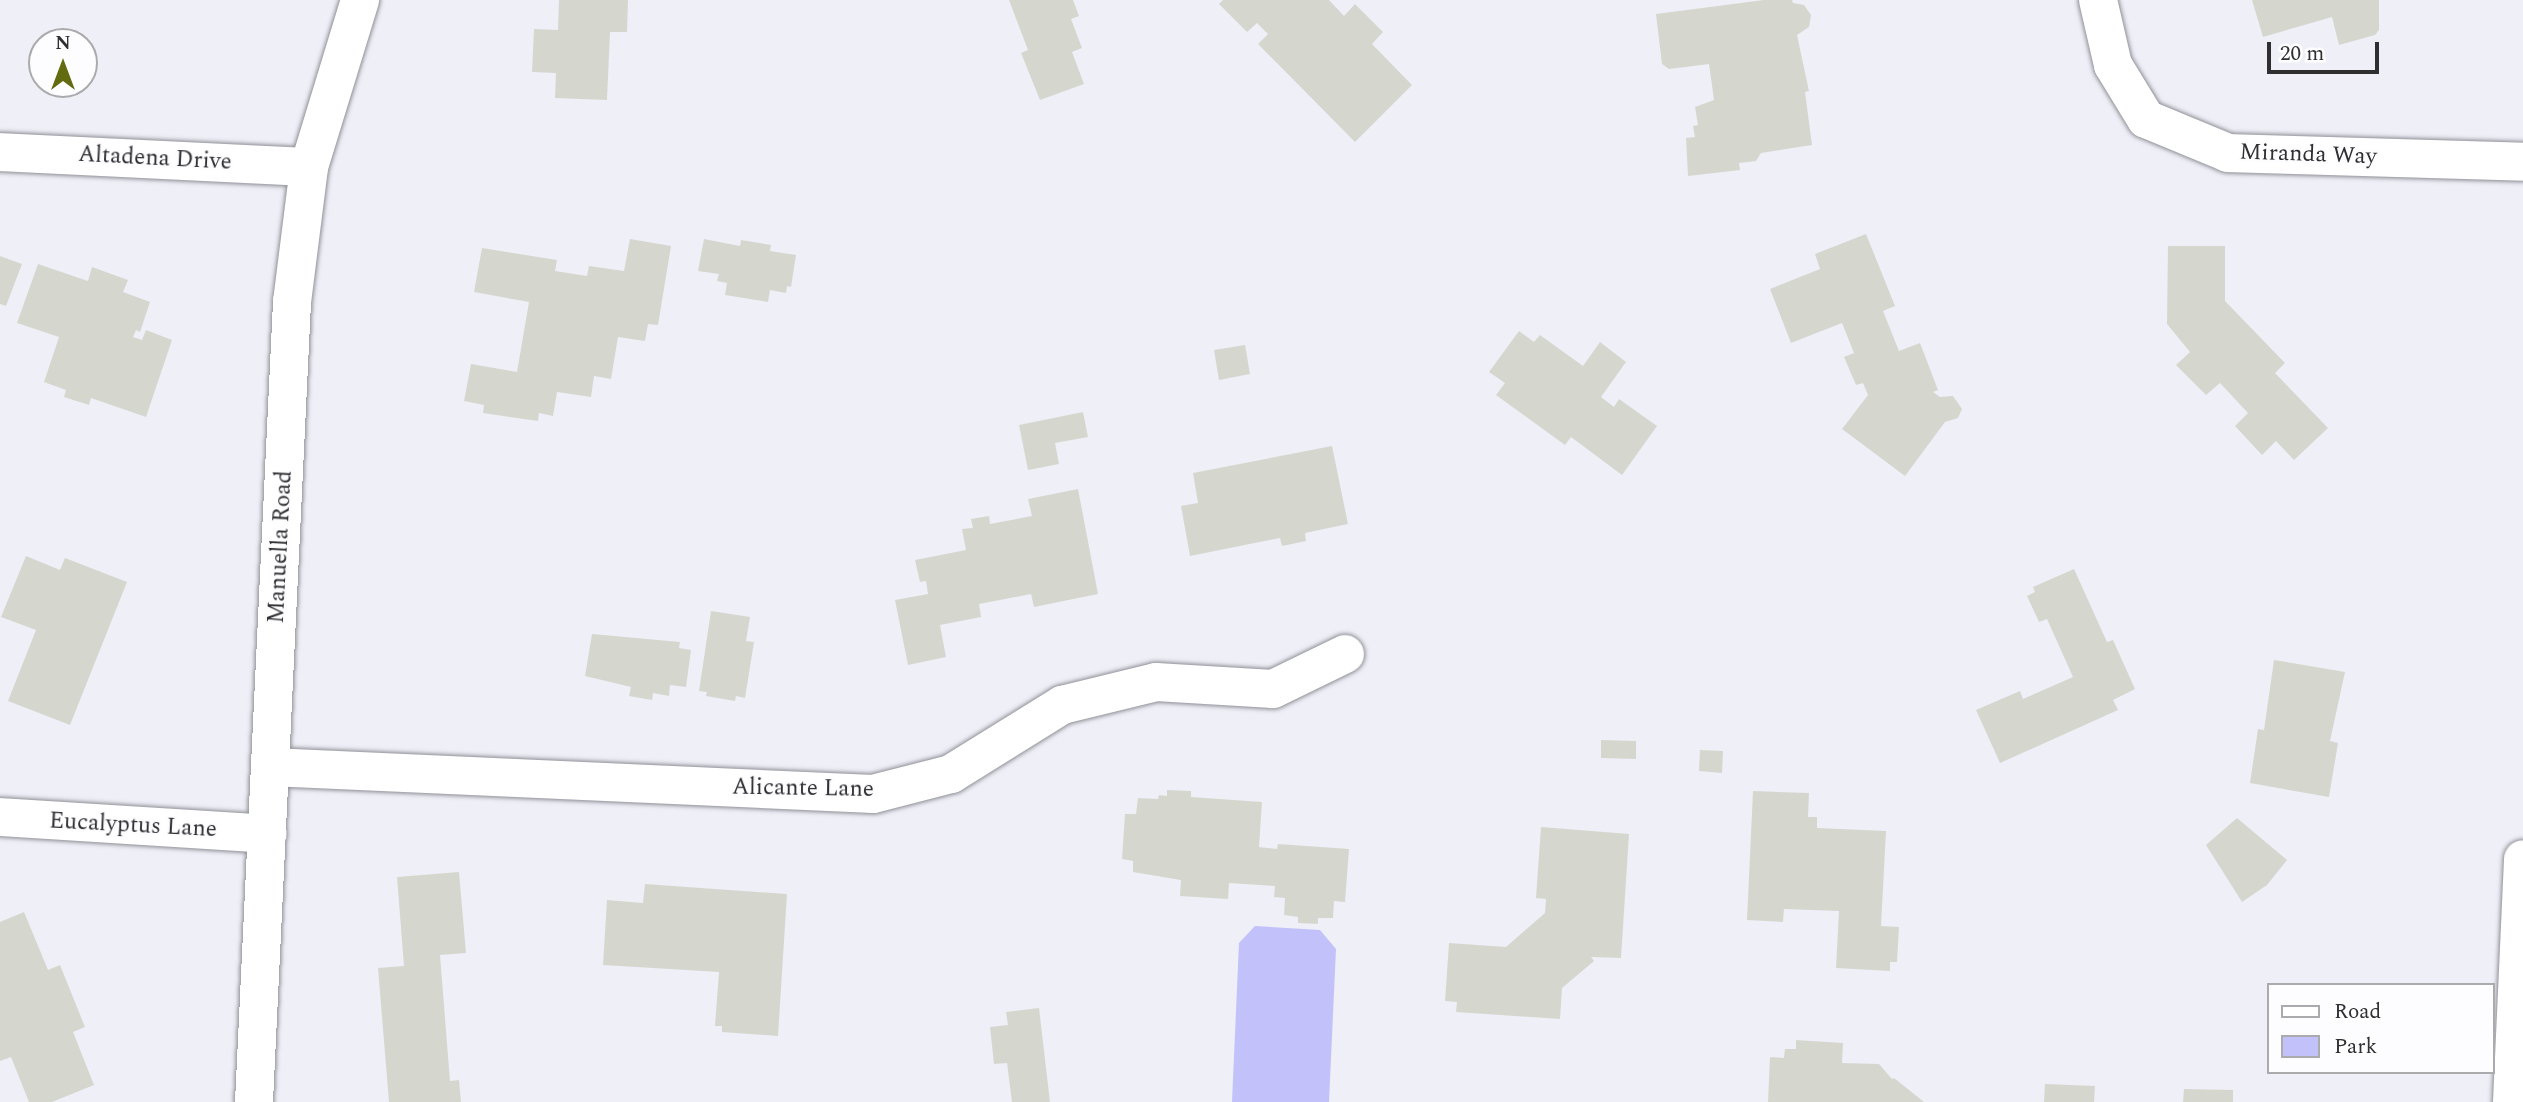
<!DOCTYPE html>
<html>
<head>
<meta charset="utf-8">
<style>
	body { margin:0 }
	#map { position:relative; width:2523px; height:1102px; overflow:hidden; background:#efeff7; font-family:Spectral,serif }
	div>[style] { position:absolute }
	.green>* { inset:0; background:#c2c1f9 }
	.building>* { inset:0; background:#d5d7cf }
	.roads { filter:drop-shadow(0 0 2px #909098) drop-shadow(0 0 2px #909098) }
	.minor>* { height:38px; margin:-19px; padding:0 19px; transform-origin:19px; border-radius:19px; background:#fff }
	span { translate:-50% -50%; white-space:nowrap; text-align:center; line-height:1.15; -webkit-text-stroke:5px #fdfdff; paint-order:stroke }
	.street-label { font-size:23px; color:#2f2f32 }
	.legend { position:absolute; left:2267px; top:983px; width:228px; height:91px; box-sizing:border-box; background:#fdfdff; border:2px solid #ababad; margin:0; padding:9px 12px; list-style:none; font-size:21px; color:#2f2f32 }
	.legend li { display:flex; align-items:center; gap:14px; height:35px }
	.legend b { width:35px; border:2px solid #ababad }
	.north { position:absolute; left:28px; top:28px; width:70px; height:70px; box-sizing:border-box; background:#fdfdff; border:2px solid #ababad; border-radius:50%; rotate:0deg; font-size:19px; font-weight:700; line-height:28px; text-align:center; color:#2f2f32 }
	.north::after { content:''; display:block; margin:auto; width:24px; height:32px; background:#626b10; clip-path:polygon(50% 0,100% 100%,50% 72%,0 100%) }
	.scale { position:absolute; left:2267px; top:42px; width:112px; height:32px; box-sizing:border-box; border:4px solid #2f2f32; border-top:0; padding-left:9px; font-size:21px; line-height:24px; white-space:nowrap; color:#2f2f32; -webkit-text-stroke:5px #fdfdff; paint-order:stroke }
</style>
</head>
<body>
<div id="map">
	<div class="green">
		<i style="clip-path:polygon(1255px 926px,1320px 930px,1336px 949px,1329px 1102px,1232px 1102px,1239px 943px)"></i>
	</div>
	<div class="building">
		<i style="clip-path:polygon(559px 0,628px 0,627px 32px,610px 32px,607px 100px,555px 98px,556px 73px,532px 72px,534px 29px,558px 30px)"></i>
		<i style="clip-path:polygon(1009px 0,1073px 0,1079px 16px,1071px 19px,1082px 48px,1072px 52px,1084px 84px,1040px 100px,1021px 53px,1028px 50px)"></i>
		<i style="clip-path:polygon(1223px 0,1329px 0,1344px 16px,1355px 4px,1383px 32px,1372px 44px,1412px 85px,1355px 142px,1258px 44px,1268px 34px,1257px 23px,1247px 32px,1219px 4px)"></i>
		<i style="clip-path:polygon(1764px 0,1792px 0,1793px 3px,1804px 5px,1811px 15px,1809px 27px,1797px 35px,1809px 91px,1805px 92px,1812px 145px,1761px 153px,1756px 161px,1739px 163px,1740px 170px,1688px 176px,1686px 138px,1695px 137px,1693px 126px,1698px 125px,1695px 107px,1714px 100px,1709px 64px,1669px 69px,1662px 64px,1656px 14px)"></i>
		<i style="clip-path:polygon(2252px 0,2379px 0,2379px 30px,2375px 35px,2339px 45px,2332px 17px,2263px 37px)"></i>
		<i style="clip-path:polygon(1866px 234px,1895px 306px,1883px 311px,1899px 351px,1920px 343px,1938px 390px,1933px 392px,1940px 397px,1953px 396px,1962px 409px,1958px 418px,1945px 422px,1905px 476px,1842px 429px,1868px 395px,1863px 383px,1856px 385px,1844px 357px,1854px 353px,1842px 323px,1791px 343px,1770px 289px,1820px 269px,1815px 254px)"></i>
		<i style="clip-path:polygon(630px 239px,671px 246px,658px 325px,648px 324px,645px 341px,618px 337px,611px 379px,594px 376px,591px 397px,557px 392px,553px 416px,539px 413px,538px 421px,483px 413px,484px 405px,464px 401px,471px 364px,517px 372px,529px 302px,474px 292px,482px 248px,557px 260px,555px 271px,587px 276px,589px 266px,624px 271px)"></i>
		<i style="clip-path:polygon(704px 239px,740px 246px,741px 240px,771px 245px,770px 251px,796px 255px,791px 287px,787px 286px,786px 293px,770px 290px,768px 302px,725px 295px,727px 283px,717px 281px,719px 274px,698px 271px)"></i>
		<i style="clip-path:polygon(2168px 246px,2225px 246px,2225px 301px,2285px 363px,2275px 373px,2328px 428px,2294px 460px,2276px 441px,2262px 455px,2235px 426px,2248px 413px,2220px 383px,2206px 395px,2176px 365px,2190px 352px,2167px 324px)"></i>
		<i style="clip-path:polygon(0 256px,22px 264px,6px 306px,0 304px)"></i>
		<i style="clip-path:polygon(38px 264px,88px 281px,92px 267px,128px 280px,123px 292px,150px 302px,140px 332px,136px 330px,133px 337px,142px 340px,146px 330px,172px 340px,146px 417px,91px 398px,89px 405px,64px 397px,66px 390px,44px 382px,59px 337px,17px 323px)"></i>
		<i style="clip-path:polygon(1519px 331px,1534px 342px,1540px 335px,1583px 366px,1600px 342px,1626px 362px,1601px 397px,1614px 407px,1619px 399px,1657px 426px,1622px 475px,1571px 437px,1565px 445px,1496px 395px,1505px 383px,1489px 372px)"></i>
		<i style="clip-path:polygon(1245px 345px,1250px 374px,1219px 380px,1214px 350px)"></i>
		<i style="clip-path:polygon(1083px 412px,1088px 437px,1055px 443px,1059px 464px,1028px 470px,1019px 425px)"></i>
		<i style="clip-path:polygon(1332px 446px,1348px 524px,1305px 533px,1306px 541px,1282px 546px,1280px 538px,1190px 556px,1181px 506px,1198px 503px,1193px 473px)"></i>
		<i style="clip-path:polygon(1078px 489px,1098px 594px,1034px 607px,1031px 594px,979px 604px,981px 617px,940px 625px,946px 657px,908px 665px,895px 600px,928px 594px,926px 581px,920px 582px,915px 560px,966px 550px,962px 529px,973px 528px,971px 519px,989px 516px,990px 524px,1032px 516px,1028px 499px)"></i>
		<i style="clip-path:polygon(26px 556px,60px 570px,65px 558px,127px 582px,70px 725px,8px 701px,36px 630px,1px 617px)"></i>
		<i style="clip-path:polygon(2074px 569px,2107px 642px,2113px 640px,2135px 689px,2113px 700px,2118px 710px,2000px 763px,1976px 710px,2020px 691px,2023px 699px,2073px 677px,2047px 619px,2039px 622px,2027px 596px,2035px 592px,2033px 587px)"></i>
		<i style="clip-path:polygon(711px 611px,750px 617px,746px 641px,754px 642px,745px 698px,736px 696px,735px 701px,706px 696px,707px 692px,699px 691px)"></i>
		<i style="clip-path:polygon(592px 634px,680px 642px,679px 648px,691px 650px,686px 687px,670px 685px,669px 696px,653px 693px,652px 700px,629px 696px,631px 687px,585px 676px)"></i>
		<i style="clip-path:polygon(2274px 660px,2345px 672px,2330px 741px,2338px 743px,2329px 797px,2250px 783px,2258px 729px,2264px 730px)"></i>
		<i style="clip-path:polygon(1601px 740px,1636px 741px,1636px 759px,1601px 758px)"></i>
		<i style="clip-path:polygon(1700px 750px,1723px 751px,1722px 773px,1699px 771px)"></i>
		<i style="clip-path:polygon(1167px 790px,1191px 791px,1191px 797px,1262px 802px,1259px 847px,1277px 849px,1278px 844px,1349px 849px,1345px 902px,1334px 901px,1333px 918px,1318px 918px,1318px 924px,1298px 923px,1298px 917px,1284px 915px,1285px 898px,1274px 897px,1275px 886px,1229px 883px,1228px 899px,1180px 896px,1181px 880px,1133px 872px,1133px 861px,1122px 859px,1125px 814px,1136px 814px,1138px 798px,1158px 799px,1159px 795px,1167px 796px)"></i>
		<i style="clip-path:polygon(1753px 791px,1809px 793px,1808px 817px,1817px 817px,1817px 828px,1886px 831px,1881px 926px,1899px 927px,1897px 962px,1890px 962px,1890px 971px,1836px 968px,1839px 911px,1784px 909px,1783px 922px,1747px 920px)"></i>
		<i style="clip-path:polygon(2237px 818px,2287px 860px,2267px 885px,2242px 902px,2206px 845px)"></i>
		<i style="clip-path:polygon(1541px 827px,1629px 834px,1621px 958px,1591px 957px,1594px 961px,1562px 988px,1560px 1019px,1456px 1012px,1457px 1002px,1445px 1001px,1449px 943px,1506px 947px,1545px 913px,1546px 899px,1536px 898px)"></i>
		<i style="clip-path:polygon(459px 872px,466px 953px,440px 955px,450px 1081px,459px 1080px,461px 1102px,389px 1102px,378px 968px,404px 966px,397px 877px)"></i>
		<i style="clip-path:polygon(645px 884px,787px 894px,778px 1036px,722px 1032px,722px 1026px,715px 1026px,719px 972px,603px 965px,607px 900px,643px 903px)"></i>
		<i style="clip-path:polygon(24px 912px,48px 970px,60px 965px,85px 1027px,73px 1032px,94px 1085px,52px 1102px,29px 1102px,11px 1057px,0 1061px,0 922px)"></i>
		<i style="clip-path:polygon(1039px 1008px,1050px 1102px,1012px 1102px,1007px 1063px,994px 1064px,990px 1027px,1008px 1025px,1006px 1012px)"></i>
		<i style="clip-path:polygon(1796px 1040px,1843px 1043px,1842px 1063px,1879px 1064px,1892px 1079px,1894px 1078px,1924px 1102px,1768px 1102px,1770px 1057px,1784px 1058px,1785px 1049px,1796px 1049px)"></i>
		<i style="clip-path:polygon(2045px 1084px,2095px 1086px,2094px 1102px,2044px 1102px)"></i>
		<i style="clip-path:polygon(2184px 1089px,2233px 1090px,2233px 1102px,2183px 1102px)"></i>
	</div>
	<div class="roads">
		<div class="minor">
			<i style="left:2098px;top:0;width:67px;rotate:77deg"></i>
			<i style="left:2113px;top:65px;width:63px;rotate:58.6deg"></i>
			<i style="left:2146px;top:119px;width:89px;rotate:22.5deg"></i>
			<i style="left:2228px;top:153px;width:295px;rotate:1.7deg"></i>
			<i style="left:0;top:152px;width:309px;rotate:2.8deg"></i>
			<i style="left:270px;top:767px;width:604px;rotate:2.56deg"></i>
			<i style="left:873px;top:794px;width:81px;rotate:-14.4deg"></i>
			<i style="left:951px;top:774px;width:131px;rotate:-31.9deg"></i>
			<i style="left:1062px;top:705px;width:97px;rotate:-13.7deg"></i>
			<i style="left:1156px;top:682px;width:117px;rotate:3.4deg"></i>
			<i style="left:1273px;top:689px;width:80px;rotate:-25.9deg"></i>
			<i style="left:0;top:817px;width:268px;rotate:3.6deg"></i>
			<i style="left:254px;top:1102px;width:801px;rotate:-87.28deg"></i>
			<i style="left:292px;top:302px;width:136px;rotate:-82.8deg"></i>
			<i style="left:309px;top:167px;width:175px;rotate:-73deg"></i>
			<i style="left:2512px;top:1102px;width:243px;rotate:-87.4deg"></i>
		</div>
	</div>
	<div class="street-label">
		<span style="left:2308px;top:155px;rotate:2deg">Miranda Way</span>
		<span style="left:155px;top:159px;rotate:3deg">Altadena Drive</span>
		<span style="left:281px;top:547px;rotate:-87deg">Manuella Road</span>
		<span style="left:803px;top:789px;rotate:1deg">Alicante Lane</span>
		<span style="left:133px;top:826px;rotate:3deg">Eucalyptus Lane</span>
	</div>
	<ul class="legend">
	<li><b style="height:9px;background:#fff"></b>Road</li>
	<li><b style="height:19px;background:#c2c1f9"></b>Park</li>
	</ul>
	<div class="north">N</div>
	<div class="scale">20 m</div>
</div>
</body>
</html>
